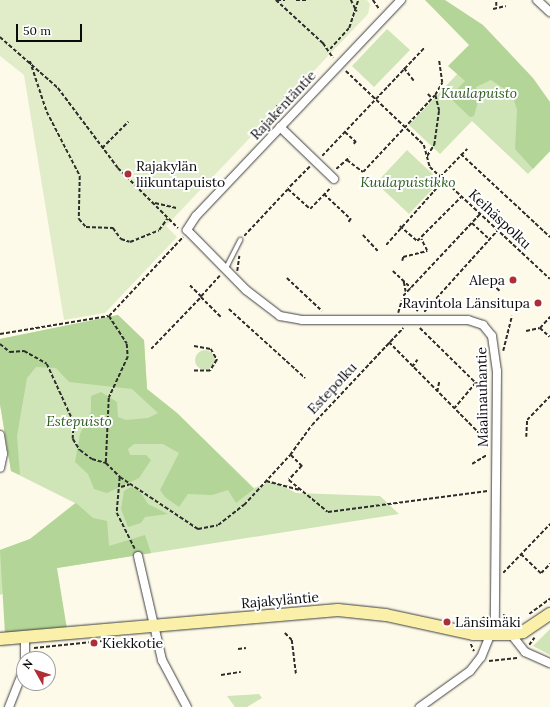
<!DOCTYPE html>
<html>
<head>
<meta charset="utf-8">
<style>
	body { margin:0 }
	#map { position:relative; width:550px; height:707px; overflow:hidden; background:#fefaea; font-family:Lora,serif }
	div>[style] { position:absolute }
	.green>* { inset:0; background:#cfe5b7 }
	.round { border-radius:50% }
	.forest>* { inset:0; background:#b3d597 }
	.pitch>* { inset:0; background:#e0edc8 }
	.path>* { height:1.5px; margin-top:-0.75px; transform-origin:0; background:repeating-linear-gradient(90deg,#2d2d2d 0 4px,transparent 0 6px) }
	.roads { filter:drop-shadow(0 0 1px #3e3e3e) drop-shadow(0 0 1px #3e3e3e) }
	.lane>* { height:4px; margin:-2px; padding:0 2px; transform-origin:2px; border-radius:2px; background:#fff }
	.street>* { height:8px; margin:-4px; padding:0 4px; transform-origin:4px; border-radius:4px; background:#fff }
	.secondary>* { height:12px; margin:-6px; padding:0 6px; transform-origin:6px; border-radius:6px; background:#faf0a9 }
	.dots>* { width:11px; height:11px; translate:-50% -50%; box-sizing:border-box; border:2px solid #fff; border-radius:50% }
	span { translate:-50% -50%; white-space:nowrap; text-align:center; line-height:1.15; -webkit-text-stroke:4px #fff; paint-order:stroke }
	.park-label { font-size:14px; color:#2d5d20; font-style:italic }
	.street-label { font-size:14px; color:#0b0b0b }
	.poi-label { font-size:14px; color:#0b0b0b }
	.left { translate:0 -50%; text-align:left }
	.right { translate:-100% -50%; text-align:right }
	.north { position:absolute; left:16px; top:651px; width:40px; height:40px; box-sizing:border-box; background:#fff; border:1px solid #9d9d9d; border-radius:50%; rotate:309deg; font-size:11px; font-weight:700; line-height:16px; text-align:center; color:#0b0b0b }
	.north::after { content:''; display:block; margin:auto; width:14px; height:18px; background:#b12d34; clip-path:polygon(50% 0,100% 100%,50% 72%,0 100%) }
	.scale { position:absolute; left:16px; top:24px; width:66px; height:18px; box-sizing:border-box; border:2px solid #0b0b0b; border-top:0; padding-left:5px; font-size:12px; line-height:14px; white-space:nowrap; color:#0b0b0b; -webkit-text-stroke:3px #fff; paint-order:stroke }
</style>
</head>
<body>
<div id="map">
	<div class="green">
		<i style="clip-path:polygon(387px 29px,410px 50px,374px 87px,352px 66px)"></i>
		<i style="clip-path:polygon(480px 50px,496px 67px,550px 151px,528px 174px,472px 121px,440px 154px,409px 125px)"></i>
		<i style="clip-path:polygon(407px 150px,440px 181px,409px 214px,376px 183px)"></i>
		<i style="clip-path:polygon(118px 315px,144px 340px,147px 389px,177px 413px,254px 488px,273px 481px,296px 493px,380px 496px,399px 514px,57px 568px,0 595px,0 550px,30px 539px,75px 503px,11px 471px,0 404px,0 339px)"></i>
		<i class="round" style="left:195px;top:350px;width:20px;height:20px"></i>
		<i style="clip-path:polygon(550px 629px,550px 655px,533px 646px)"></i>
		<i style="clip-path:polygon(259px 694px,262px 698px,247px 707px,235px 707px,227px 696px)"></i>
	</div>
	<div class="forest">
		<i style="clip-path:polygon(425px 0,445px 0,483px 25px,533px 78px,550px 102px,550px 151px,533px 169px,515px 149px,517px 110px,512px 94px,491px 80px,476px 87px,479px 98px,474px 116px,470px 117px,449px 97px,465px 81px,448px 66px,469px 45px)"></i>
		<i style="clip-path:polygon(118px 315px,144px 340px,147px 389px,177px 413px,254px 489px,236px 503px,228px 490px,212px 495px,188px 494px,179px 507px,165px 497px,160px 490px,179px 453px,163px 444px,134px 444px,128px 449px,130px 455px,146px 455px,151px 460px,139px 478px,107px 493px,94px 489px,88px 474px,75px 462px,80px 434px,91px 411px,91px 396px,101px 392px,117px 402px,118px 417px,126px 420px,148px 418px,158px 413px,132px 389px,69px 382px,56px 368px,36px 367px,27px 378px,17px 436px,20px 475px,11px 471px,0 404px,0 339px)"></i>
		<i style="clip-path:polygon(131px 487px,139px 490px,148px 504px,168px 514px,145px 517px,141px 523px,128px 527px,121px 509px,124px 491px)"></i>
		<i style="clip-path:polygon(76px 503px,93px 518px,107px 521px,109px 546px,145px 535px,151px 553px,57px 568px,67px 629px,5px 634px,0 550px,30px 539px)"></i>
	</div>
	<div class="pitch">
		<i style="clip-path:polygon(0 0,367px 0,370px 4px,368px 14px,166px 226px,177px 237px,105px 313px,64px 320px,24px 75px,0 56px)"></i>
	</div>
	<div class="path">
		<i style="left:276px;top:0;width:64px;rotate:42.5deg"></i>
		<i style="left:323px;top:43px;width:18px;rotate:56deg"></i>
		<i style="left:277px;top:0;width:8px"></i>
		<i style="left:296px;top:0;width:10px"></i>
		<i style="left:351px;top:0;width:13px;rotate:63deg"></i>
		<i style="left:373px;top:0;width:12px;rotate:55deg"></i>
		<i style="left:496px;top:6px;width:6px;rotate:-90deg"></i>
		<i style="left:493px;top:9px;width:13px;rotate:-13deg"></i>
		<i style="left:0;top:37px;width:77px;rotate:41.3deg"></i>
		<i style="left:58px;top:88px;width:100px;rotate:53.1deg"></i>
		<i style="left:118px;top:168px;width:85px;rotate:45deg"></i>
		<i style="left:330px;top:49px;width:28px;rotate:-48deg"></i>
		<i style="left:349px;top:28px;width:29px;rotate:-72deg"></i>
		<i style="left:30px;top:61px;width:54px;rotate:71.6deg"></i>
		<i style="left:47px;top:112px;width:72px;rotate:62.7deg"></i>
		<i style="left:80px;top:176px;width:43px;rotate:91.3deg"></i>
		<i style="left:79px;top:219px;width:11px;rotate:49deg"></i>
		<i style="left:86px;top:227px;width:27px;rotate:2deg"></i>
		<i style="left:113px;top:228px;width:14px;rotate:54deg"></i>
		<i style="left:121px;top:239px;width:9px;rotate:18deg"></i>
		<i style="left:130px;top:242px;width:31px;rotate:-22deg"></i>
		<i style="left:159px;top:230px;width:14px;rotate:-54deg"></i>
		<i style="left:404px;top:68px;width:16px;rotate:52deg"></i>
		<i style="left:346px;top:71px;width:108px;rotate:43.5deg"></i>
		<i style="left:424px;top:145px;width:23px;rotate:75deg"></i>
		<i style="left:430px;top:167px;width:164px;rotate:43deg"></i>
		<i style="left:428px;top:94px;width:6px;rotate:45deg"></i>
		<i style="left:284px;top:96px;width:11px;rotate:34deg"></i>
		<i style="left:276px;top:106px;width:9px;rotate:27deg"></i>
		<i style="left:345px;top:132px;width:15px;rotate:42deg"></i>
		<i style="left:356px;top:142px;width:3px;rotate:135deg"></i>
		<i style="left:102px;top:148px;width:37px;rotate:-45deg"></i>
		<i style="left:461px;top:154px;width:122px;rotate:43deg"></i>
		<i style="left:322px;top:156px;width:150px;rotate:-46.6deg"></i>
		<i style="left:427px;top:156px;width:13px;rotate:-58deg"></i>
		<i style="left:434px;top:145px;width:34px;rotate:-82deg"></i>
		<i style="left:439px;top:111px;width:16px;rotate:-104deg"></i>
		<i style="left:347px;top:160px;width:20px;rotate:37deg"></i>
		<i style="left:363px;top:172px;width:105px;rotate:-46.9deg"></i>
		<i style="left:435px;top:95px;width:14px;rotate:-60deg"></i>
		<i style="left:442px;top:83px;width:22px;rotate:-98deg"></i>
		<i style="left:310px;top:167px;width:31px;rotate:135deg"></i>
		<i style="left:288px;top:189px;width:30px;rotate:42deg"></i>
		<i style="left:310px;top:209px;width:30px;rotate:-46deg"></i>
		<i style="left:336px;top:169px;width:18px;rotate:-41deg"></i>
		<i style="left:440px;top:177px;width:39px;rotate:-46deg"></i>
		<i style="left:324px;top:194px;width:37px;rotate:43deg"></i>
		<i style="left:351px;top:219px;width:4px;rotate:124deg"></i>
		<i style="left:155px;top:203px;width:22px;rotate:13deg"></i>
		<i style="left:472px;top:223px;width:23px;rotate:43deg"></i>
		<i style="left:400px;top:226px;width:23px;rotate:41deg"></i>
		<i style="left:417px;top:241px;width:62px;rotate:-45deg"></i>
		<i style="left:363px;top:235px;width:23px;rotate:47deg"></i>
		<i style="left:244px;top:236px;width:64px;rotate:-46.9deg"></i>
		<i style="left:386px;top:245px;width:87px;rotate:-48.3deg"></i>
		<i style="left:402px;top:261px;width:4px;rotate:-76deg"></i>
		<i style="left:403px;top:257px;width:25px;rotate:-14deg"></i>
		<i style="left:427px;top:251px;width:13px;rotate:-117deg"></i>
		<i style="left:237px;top:271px;width:15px;rotate:-82deg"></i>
		<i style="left:393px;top:271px;width:25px;rotate:43deg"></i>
		<i style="left:220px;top:276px;width:28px;rotate:132deg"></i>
		<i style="left:201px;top:297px;width:28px;rotate:45deg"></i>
		<i style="left:287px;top:278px;width:48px;rotate:43.3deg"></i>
		<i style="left:488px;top:280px;width:16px;rotate:43deg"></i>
		<i style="left:404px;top:282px;width:10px;rotate:79deg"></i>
		<i style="left:403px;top:298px;width:20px;rotate:41deg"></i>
		<i style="left:229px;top:309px;width:103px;rotate:42.2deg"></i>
		<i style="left:424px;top:312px;width:109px;rotate:-48deg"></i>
		<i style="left:398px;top:313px;width:18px;rotate:-74deg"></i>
		<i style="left:403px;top:296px;width:112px;rotate:-46.8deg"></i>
		<i style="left:109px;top:316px;width:33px;rotate:57deg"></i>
		<i style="left:127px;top:344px;width:13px;rotate:86deg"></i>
		<i style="left:128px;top:357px;width:45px;rotate:114.9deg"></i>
		<i style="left:109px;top:398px;width:65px;rotate:92.6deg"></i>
		<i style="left:106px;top:463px;width:20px;rotate:45deg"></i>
		<i style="left:120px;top:477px;width:36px;rotate:95deg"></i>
		<i style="left:117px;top:513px;width:40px;rotate:63.4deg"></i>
		<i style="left:420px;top:328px;width:78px;rotate:44.5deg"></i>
		<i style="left:476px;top:383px;width:34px;rotate:130deg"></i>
		<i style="left:540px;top:328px;width:15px;rotate:-48deg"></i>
		<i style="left:540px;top:328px;width:13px;rotate:42deg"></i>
		<i style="left:526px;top:331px;width:14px;rotate:-12deg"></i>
		<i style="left:0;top:334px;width:110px;rotate:-9.4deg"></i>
		<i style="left:109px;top:316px;width:108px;rotate:-46.9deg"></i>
		<i style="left:389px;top:342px;width:128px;rotate:45.3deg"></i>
		<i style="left:479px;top:433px;width:10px;rotate:6deg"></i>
		<i style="left:0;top:344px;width:13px;rotate:39deg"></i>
		<i style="left:10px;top:352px;width:14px;rotate:-4deg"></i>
		<i style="left:24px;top:351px;width:26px;rotate:29deg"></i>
		<i style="left:47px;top:364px;width:65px;rotate:65.4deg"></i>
		<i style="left:74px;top:423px;width:16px;rotate:94deg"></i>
		<i style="left:73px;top:439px;width:13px;rotate:58deg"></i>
		<i style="left:80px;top:450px;width:15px;rotate:37deg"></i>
		<i style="left:92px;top:459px;width:15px;rotate:16deg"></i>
		<i style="left:194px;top:346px;width:17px;rotate:10deg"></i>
		<i style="left:211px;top:349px;width:13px;rotate:61deg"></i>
		<i style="left:217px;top:360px;width:13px;rotate:122deg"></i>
		<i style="left:210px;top:371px;width:16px;rotate:180deg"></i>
		<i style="left:151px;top:349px;width:72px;rotate:-46.1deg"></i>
		<i style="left:201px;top:297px;width:16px;rotate:-135deg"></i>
		<i style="left:503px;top:351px;width:36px;rotate:-76deg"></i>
		<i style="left:412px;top:367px;width:9px;rotate:-54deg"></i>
		<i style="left:476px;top:383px;width:12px;rotate:5deg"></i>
		<i style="left:437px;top:392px;width:10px;rotate:-79deg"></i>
		<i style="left:526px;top:437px;width:17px;rotate:-87deg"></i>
		<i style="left:527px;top:420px;width:33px;rotate:-46deg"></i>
		<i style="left:291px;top:455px;width:16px;rotate:45deg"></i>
		<i style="left:302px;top:466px;width:19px;rotate:133deg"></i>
		<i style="left:289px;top:480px;width:50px;rotate:39.4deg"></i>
		<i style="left:328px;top:512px;width:161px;rotate:-7.5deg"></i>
		<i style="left:472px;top:464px;width:17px;rotate:-31deg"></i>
		<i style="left:120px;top:477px;width:94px;rotate:33.7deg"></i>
		<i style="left:198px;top:529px;width:20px;rotate:-11deg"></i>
		<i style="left:218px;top:525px;width:33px;rotate:-38deg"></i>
		<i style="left:244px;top:505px;width:68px;rotate:-47.4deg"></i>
		<i style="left:290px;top:455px;width:37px;rotate:-54deg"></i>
		<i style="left:312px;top:425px;width:133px;rotate:-46.8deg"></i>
		<i style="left:266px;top:481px;width:34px;rotate:15deg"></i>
		<i style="left:121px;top:487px;width:9px;rotate:-18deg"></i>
		<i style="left:521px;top:554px;width:28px;rotate:44deg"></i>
		<i style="left:541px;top:573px;width:13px;rotate:-45deg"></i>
		<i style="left:503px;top:573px;width:68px;rotate:-46.2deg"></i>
		<i style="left:529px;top:614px;width:26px;rotate:-36deg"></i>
		<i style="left:503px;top:615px;width:17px;rotate:21deg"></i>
		<i style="left:476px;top:623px;width:12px;rotate:-35deg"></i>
		<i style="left:285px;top:633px;width:10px;rotate:45deg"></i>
		<i style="left:292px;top:640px;width:34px;rotate:83deg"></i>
		<i style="left:471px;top:644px;width:8px;rotate:67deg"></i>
		<i style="left:529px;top:645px;width:9px;rotate:-54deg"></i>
		<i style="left:34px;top:648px;width:68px;rotate:-5.9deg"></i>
		<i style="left:238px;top:649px;width:8px;rotate:-7deg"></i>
		<i style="left:489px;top:661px;width:30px;rotate:-6deg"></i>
		<i style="left:221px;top:675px;width:20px;rotate:-9deg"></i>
	</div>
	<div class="roads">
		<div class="lane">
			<i style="left:225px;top:270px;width:34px;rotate:-63deg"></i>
		</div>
		<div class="street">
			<i style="left:401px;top:0;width:298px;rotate:133.5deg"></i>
			<i style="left:196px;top:216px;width:17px;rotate:123deg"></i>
			<i style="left:187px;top:230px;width:84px;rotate:45.5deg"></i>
			<i style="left:246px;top:290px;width:43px;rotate:37.4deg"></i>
			<i style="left:280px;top:316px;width:22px;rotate:10deg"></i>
			<i style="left:302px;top:320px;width:166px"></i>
			<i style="left:468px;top:320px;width:16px;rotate:18deg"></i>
			<i style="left:483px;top:325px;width:14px;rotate:51deg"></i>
			<i style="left:492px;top:336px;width:35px;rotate:82deg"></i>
			<i style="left:497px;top:371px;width:252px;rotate:90.5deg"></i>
			<i style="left:495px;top:623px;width:37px;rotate:112deg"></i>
			<i style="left:481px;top:657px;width:18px;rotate:128deg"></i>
			<i style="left:470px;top:671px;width:62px;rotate:144.2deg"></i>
			<i style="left:537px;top:0;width:18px;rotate:43deg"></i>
			<i style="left:280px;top:127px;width:75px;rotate:43.9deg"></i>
			<i style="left:0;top:435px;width:19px;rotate:81deg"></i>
			<i style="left:3px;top:454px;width:14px;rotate:102deg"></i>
			<i style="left:138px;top:556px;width:107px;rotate:77deg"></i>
			<i style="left:162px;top:660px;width:53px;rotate:62deg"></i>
			<i style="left:511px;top:634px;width:23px;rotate:52deg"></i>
			<i style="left:525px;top:652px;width:27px;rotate:24deg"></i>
			<i style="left:25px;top:638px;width:21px;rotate:90deg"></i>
			<i style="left:9px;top:707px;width:41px;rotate:-68.5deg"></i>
		</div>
		<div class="secondary">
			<i style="left:0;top:639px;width:339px;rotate:-4.9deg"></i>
			<i style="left:338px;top:610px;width:48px;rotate:5.9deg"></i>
			<i style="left:386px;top:615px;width:89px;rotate:12.3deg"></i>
			<i style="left:473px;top:634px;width:38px"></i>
			<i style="left:511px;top:634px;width:12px;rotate:-9deg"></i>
			<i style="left:523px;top:632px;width:32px;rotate:-34deg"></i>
		</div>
	</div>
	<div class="dots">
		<i style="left:128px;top:174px;background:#b12d34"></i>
		<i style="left:513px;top:280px;background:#b12d34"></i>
		<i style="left:538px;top:303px;background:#b12d34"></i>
		<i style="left:447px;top:622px;background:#b12d34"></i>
		<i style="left:94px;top:643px;background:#b12d34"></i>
	</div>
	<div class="park-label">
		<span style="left:479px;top:93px">Kuulapuisto</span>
		<span style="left:408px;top:182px">Kuulapuistikko</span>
		<span style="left:79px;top:421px">Estepuisto</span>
	</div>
	<div class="street-label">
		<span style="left:283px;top:105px;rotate:-47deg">Rajakentäntie</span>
		<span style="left:500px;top:219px;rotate:43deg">Keihäspolku</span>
		<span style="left:332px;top:388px;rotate:-47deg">Estepolku</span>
		<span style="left:482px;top:397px;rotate:-91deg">Maalinauhantie</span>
		<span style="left:280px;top:600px;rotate:-5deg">Rajakyläntie</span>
	</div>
	<div class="poi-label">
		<span class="left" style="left:136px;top:174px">Rajakylän<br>liikuntapuisto</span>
		<span class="right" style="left:505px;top:280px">Alepa</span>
		<span class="right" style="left:530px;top:303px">Ravintola Länsitupa</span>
		<span class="left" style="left:455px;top:622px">Länsimäki</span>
		<span class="left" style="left:102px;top:643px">Kiekkotie</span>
	</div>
	<div class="north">N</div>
	<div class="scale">50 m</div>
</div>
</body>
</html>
